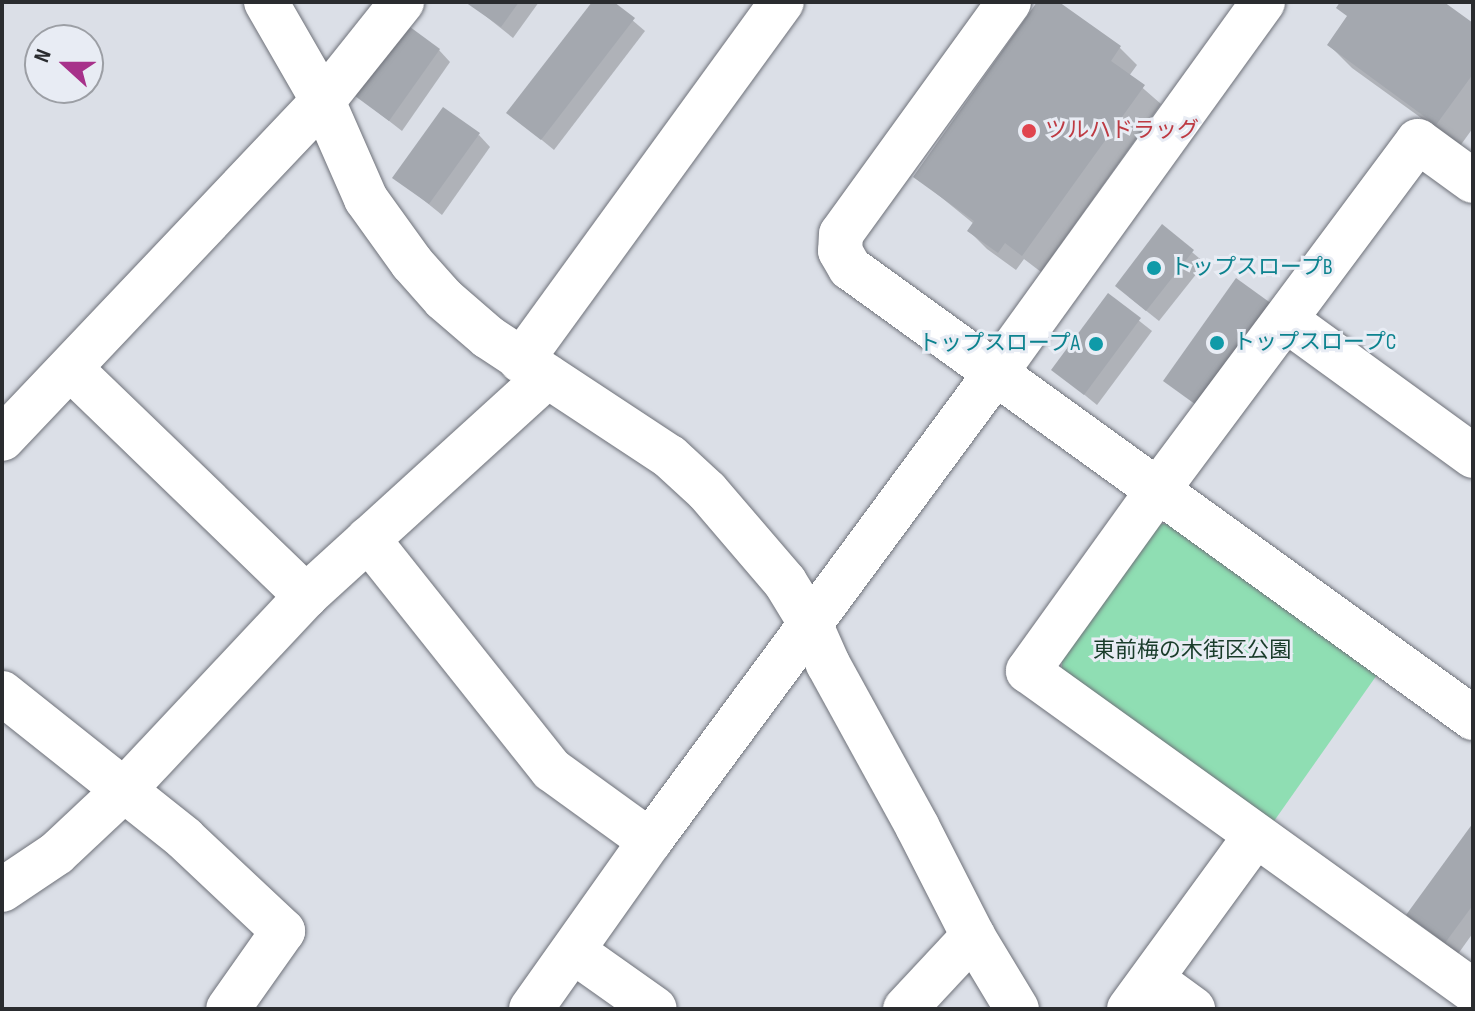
<!DOCTYPE html>
<html>
<head>
<meta charset="utf-8">
<style>
	body { margin:0 }
	#map { position:relative; width:1475px; height:1011px; overflow:hidden; background:#dbdfe7; font-family:"Sofia Sans Condensed","Noto Sans JP",sans-serif }
	div>[style] { position:absolute }
	.green>* { inset:0; background:#8fdeb3 }
	.shadow>* { inset:0; background:#0003 }
	.building>* { inset:0; background:#a4a8af }
	.roads { filter:drop-shadow(0 0 2px #6e7179) drop-shadow(0 0 2px #6e7179) }
	.minor>* { height:44px; margin:-22px; padding:0 22px; transform-origin:22px; border-radius:22px; background:#fff }
	.dots>* { width:22px; height:22px; translate:-50% -50%; box-sizing:border-box; border:4px solid #e8ecf4; border-radius:50% }
	span { translate:-50% -50%; white-space:nowrap; text-align:center; line-height:1.15; -webkit-text-stroke:6px #e8ecf4; paint-order:stroke }
	.health-label { font-size:22px; color:#be3a42 }
	.left { translate:0 -50%; text-align:left }
	.culture-label { font-size:22px; color:#0d838f }
	.right { translate:-100% -50%; text-align:right }
	.park-label { font-size:22px; color:#193c2a }
	.frame { position:absolute; inset:0; border:4px solid #2a2c2f; pointer-events:none }
	.north { position:absolute; left:24px; top:24px; width:80px; height:80px; box-sizing:border-box; background:#e8ecf4; border:2px solid #9c9fa5; border-radius:50%; rotate:291deg; font-size:22px; font-weight:700; line-height:32px; text-align:center; color:#2a2c2f }
	.north::after { content:''; display:block; margin:auto; width:28px; height:36px; background:#a7318a; clip-path:polygon(50% 0,100% 100%,50% 72%,0 100%) }
</style>
</head>
<body>
<div id="map">
	<div class="green">
		<i style="clip-path:polygon(1156px 524px,1178px 524px,1379px 672px,1272px 824px,1062px 672px,1062px 653px)"></i>
	</div>
	<div class="shadow">
		<i style="clip-path:polygon(468px 2px,539px 2px,513px 38px)"></i>
		<i style="clip-path:polygon(595px 2px,611px 2px,645px 31px,554px 150px,509px 113px)"></i>
		<i style="clip-path:polygon(1040px 2px,1056px 2px,1120px 48px,1137px 65px,1129px 76px,1161px 104px,1041px 272px,1024px 259px,1016px 270px,987px 249px,969px 231px,974px 224px,915px 176px)"></i>
		<i style="clip-path:polygon(1342px 2px,1441px 2px,1473px 25px,1473px 128px,1460px 146px,1352px 68px,1329px 45px,1349px 18px)"></i>
		<i style="clip-path:polygon(439px 50px,450px 62px,402px 131px,357px 96px)"></i>
		<i style="clip-path:polygon(479px 135px,490px 147px,442px 215px,395px 177px)"></i>
		<i style="clip-path:polygon(1162px 227px,1205px 263px,1159px 321px,1129px 297px)"></i>
		<i style="clip-path:polygon(1108px 296px,1152px 331px,1097px 405px,1054px 370px)"></i>
		<i style="clip-path:polygon(1473px 827px,1473px 933px,1458px 954px,1409px 915px)"></i>
	</div>
	<div class="building">
		<i style="clip-path:polygon(465px 2px,519px 2px,501px 27px)"></i>
		<i style="clip-path:polygon(592px 2px,614px 2px,635px 18px,541px 140px,506px 113px)"></i>
		<i style="clip-path:polygon(1037px 2px,1059px 2px,1121px 46px,1111px 61px,1145px 85px,1022px 256px,1005px 243px,998px 253px,967px 231px,974px 221px,913px 177px)"></i>
		<i style="clip-path:polygon(1340px 2px,1444px 2px,1473px 23px,1473px 74px,1436px 125px,1327px 45px,1347px 16px,1336px 8px)"></i>
		<i style="clip-path:polygon(406px 24px,440px 49px,389px 121px,355px 96px)"></i>
		<i style="clip-path:polygon(443px 107px,480px 133px,429px 204px,392px 178px)"></i>
		<i style="clip-path:polygon(1162px 224px,1194px 250px,1146px 311px,1115px 286px)"></i>
		<i style="clip-path:polygon(1236px 278px,1272px 304px,1199px 407px,1163px 381px)"></i>
		<i style="clip-path:polygon(1108px 293px,1141px 318px,1084px 395px,1051px 370px)"></i>
		<i style="clip-path:polygon(1473px 823px,1473px 905px,1445px 943px,1406px 915px)"></i>
	</div>
	<div class="roads">
		<div class="minor">
			<i style="left:266px;top:2px;width:114px;rotate:60.1deg"></i>
			<i style="left:323px;top:101px;width:107px;rotate:66.3deg"></i>
			<i style="left:366px;top:199px;width:79px;rotate:54.3deg"></i>
			<i style="left:412px;top:263px;width:48px;rotate:48.4deg"></i>
			<i style="left:444px;top:299px;width:58px;rotate:40.8deg"></i>
			<i style="left:488px;top:337px;width:218px;rotate:33.4deg"></i>
			<i style="left:670px;top:457px;width:50px;rotate:42.6deg"></i>
			<i style="left:707px;top:491px;width:120px;rotate:49.4deg"></i>
			<i style="left:785px;top:582px;width:48px;rotate:58.6deg"></i>
			<i style="left:810px;top:623px;width:45px;rotate:66.3deg"></i>
			<i style="left:828px;top:664px;width:185px;rotate:61.2deg"></i>
			<i style="left:917px;top:826px;width:123px;rotate:63deg"></i>
			<i style="left:973px;top:936px;width:85px;rotate:58.9deg"></i>
			<i style="left:1009px;top:2px;width:286px;rotate:125.9deg"></i>
			<i style="left:841px;top:234px;width:17px;rotate:93deg"></i>
			<i style="left:840px;top:251px;width:20px;rotate:60deg"></i>
			<i style="left:850px;top:268px;width:769px;rotate:35.84deg"></i>
			<i style="left:1473px;top:181px;width:68px;rotate:-144deg"></i>
			<i style="left:1418px;top:141px;width:435px;rotate:126.7deg"></i>
			<i style="left:1158px;top:490px;width:223px;rotate:125.7deg"></i>
			<i style="left:1028px;top:671px;width:548px;rotate:35.72deg"></i>
			<i style="left:1286px;top:320px;width:231px;rotate:36deg"></i>
			<i style="left:521px;top:361px;width:444px;rotate:-54deg"></i>
			<i style="left:71px;top:369px;width:327px;rotate:44deg"></i>
			<i style="left:2px;top:439px;width:466px;rotate:-46.5deg"></i>
			<i style="left:323px;top:101px;width:127px;rotate:-51.4deg"></i>
			<i style="left:368px;top:539px;width:295px;rotate:51.5deg"></i>
			<i style="left:552px;top:770px;width:121px;rotate:35.9deg"></i>
			<i style="left:2px;top:693px;width:233px;rotate:38.5deg"></i>
			<i style="left:184px;top:838px;width:136px;rotate:43.2deg"></i>
			<i style="left:283px;top:931px;width:95px;rotate:125.2deg"></i>
			<i style="left:2px;top:890px;width:66px;rotate:-33.9deg"></i>
			<i style="left:57px;top:853px;width:92px;rotate:-43.2deg"></i>
			<i style="left:124px;top:790px;width:266px;rotate:-46.8deg"></i>
			<i style="left:306px;top:596px;width:326px;rotate:-42.3deg"></i>
			<i style="left:573px;top:951px;width:100px;rotate:35.3deg"></i>
			<i style="left:1152px;top:979px;width:51px;rotate:36.2deg"></i>
			<i style="left:531px;top:1009px;width:206px;rotate:-54.7deg"></i>
			<i style="left:650px;top:841px;width:584px;rotate:-53.56deg"></i>
			<i style="left:997px;top:371px;width:455px;rotate:-54.2deg"></i>
			<i style="left:905px;top:1009px;width:100px;rotate:-47deg"></i>
			<i style="left:1129px;top:1009px;width:214px;rotate:-53.9deg"></i>
		</div>
	</div>
	<div class="dots">
		<i style="left:1029px;top:131px;background:#e0444e"></i>
		<i style="left:1154px;top:268px;background:#0f9aa8"></i>
		<i style="left:1217px;top:343px;background:#0f9aa8"></i>
		<i style="left:1096px;top:344px;background:#0f9aa8"></i>
	</div>
	<div class="health-label">
		<span class="left" style="left:1045px;top:131px">ツルハドラッグ</span>
	</div>
	<div class="culture-label">
		<span class="left" style="left:1170px;top:268px">トップスロープB</span>
		<span class="left" style="left:1233px;top:343px">トップスロープC</span>
		<span class="right" style="left:1080px;top:344px">トップスロープA</span>
	</div>
	<div class="park-label">
		<span style="left:1192px;top:651px">東前梅の木街区公園</span>
	</div>
	<div class="frame"></div>
	<div class="north">N</div>
</div>
</body>
</html>
